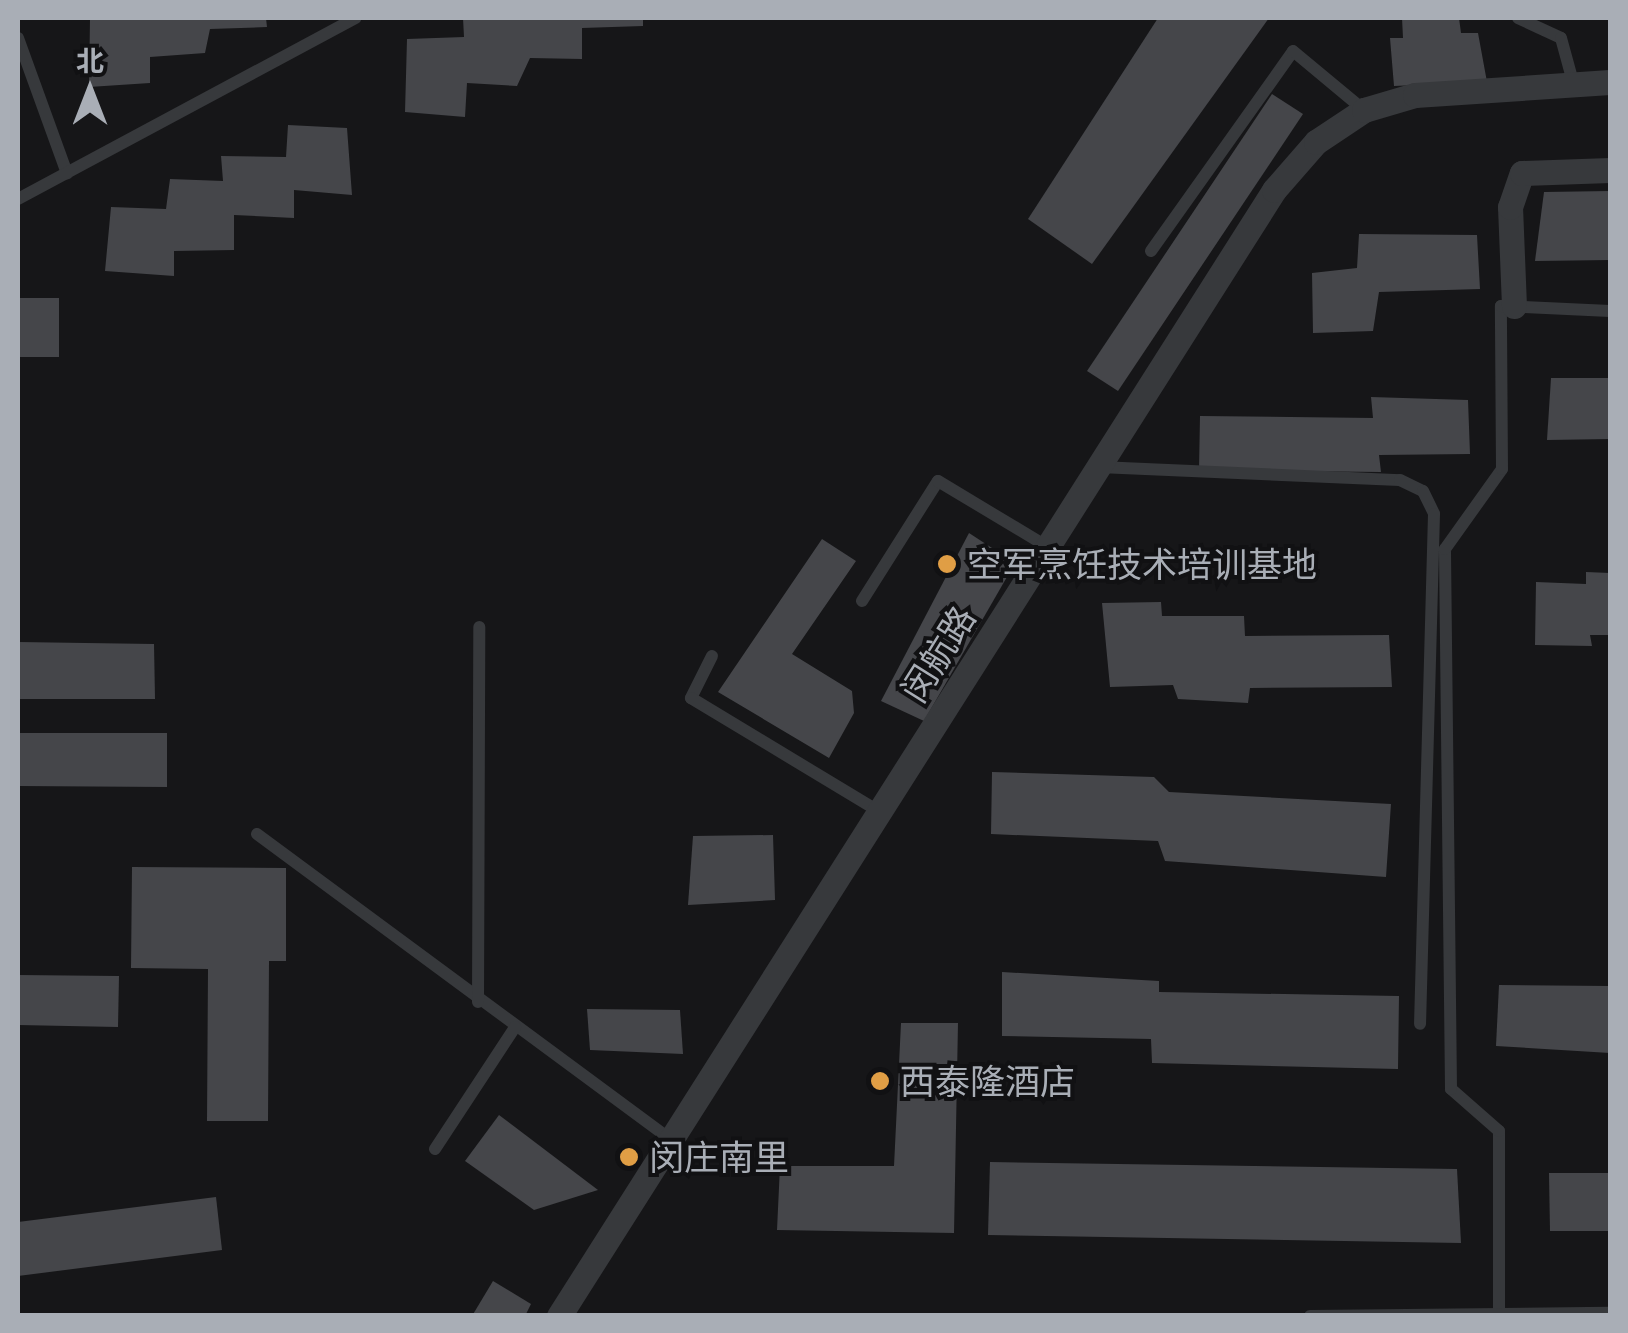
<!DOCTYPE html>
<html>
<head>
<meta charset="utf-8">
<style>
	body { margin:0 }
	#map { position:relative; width:1628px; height:1333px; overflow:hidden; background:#161618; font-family:"Open Sans","Noto Sans SC",sans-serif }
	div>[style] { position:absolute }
	.building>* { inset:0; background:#45464a }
	.lane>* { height:12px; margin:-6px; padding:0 6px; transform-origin:6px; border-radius:6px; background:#37393c }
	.street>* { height:25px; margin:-12.5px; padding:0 12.5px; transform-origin:12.5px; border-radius:12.5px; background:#37393c }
	.dots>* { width:28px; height:28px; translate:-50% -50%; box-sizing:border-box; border:5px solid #111113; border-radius:50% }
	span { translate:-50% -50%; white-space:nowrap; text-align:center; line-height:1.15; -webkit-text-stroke:8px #111113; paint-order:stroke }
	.poi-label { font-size:35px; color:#a9aeb6 }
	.left { translate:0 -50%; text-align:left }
	.street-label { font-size:35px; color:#a9aeb6 }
	.frame { position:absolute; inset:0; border:20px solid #a9aeb6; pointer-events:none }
	.north { position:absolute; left:40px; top:40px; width:100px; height:100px; -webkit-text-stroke:8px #111113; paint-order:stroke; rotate:0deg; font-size:28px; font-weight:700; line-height:40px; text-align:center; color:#a9aeb6 }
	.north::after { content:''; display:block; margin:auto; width:35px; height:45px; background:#a9aeb6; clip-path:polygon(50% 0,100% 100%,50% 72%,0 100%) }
</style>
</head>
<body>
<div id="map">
	<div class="building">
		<i style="clip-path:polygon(90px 18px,266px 18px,267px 27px,210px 29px,205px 53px,150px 57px,150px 83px,89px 87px)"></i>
		<i style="clip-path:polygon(463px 18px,643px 18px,643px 26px,582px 28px,582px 59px,530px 58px,517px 86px,467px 83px,465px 117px,405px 112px,407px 39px,464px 37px)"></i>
		<i style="clip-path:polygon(1158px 18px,1269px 18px,1092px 264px,1028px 219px)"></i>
		<i style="clip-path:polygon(1402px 18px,1459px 18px,1461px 33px,1478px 33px,1487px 82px,1394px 86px,1390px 38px,1403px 38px)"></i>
		<i style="clip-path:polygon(1272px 94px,1303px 114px,1118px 391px,1087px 371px)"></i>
		<i style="clip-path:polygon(288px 125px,347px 128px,352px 195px,294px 190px,294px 218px,234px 215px,234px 250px,174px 251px,174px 276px,105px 271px,111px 207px,166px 209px,170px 179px,223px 181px,221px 156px,286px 157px)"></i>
		<i style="clip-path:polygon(1610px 191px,1610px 260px,1535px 261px,1544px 192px)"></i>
		<i style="clip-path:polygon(1359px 234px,1477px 235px,1480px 289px,1379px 292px,1373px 331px,1313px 333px,1312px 273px,1357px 268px)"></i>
		<i style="clip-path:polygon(18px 298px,59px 298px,59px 357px,18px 357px)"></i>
		<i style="clip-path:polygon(1551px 378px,1610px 378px,1610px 439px,1547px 440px)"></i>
		<i style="clip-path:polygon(1371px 397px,1468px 400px,1470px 454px,1379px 455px,1381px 472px,1199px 470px,1200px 416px,1373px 418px)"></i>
		<i style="clip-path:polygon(969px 533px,1015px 563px,924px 721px,881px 701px)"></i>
		<i style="clip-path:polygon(822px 539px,856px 561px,792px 654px,852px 691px,854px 713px,829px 758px,718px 692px)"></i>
		<i style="clip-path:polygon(1586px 572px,1610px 573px,1610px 635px,1590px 635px,1592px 646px,1535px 645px,1536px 582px,1586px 584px)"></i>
		<i style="clip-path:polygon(1161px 602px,1162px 616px,1244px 616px,1245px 636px,1389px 635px,1392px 687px,1250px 688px,1248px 703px,1178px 699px,1173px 685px,1110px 687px,1102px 603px)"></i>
		<i style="clip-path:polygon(18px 642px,154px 644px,155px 699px,18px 699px)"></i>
		<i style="clip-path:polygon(18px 733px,167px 733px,167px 787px,18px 786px)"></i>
		<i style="clip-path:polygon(992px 772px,1154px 777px,1169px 792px,1391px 804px,1386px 877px,1165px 861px,1158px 841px,991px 834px)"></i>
		<i style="clip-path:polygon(773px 835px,775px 900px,688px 905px,693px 836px)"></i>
		<i style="clip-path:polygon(132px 867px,286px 868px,286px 961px,269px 961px,268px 1121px,207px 1121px,208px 969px,131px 968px)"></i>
		<i style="clip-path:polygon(1002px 972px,1159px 981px,1159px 992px,1399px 996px,1398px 1069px,1152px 1063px,1151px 1039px,1002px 1036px)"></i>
		<i style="clip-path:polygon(18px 975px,119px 976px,118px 1027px,18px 1025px)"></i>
		<i style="clip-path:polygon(1499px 985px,1610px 986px,1610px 1053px,1496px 1046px)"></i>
		<i style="clip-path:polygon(587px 1009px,680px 1010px,683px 1054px,590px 1050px)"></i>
		<i style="clip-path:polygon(901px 1023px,958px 1023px,954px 1233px,777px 1230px,780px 1166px,894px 1166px)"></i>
		<i style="clip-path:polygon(499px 1115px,598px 1190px,534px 1210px,465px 1161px)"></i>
		<i style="clip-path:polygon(990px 1162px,1457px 1169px,1461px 1243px,988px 1235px)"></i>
		<i style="clip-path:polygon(1549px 1173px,1610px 1173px,1610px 1231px,1550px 1231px)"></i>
		<i style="clip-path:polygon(216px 1197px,222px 1250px,18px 1276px,18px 1222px)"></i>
		<i style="clip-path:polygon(493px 1281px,531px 1304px,525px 1316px,472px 1316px)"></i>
	</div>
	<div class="lane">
		<i style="left:1518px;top:18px;width:47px;rotate:24.9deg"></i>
		<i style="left:1561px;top:38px;width:46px;rotate:74.7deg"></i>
		<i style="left:18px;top:38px;width:144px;rotate:70.1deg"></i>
		<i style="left:18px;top:199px;width:383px;rotate:-28.2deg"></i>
		<i style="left:1151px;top:251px;width:245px;rotate:-54.6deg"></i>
		<i style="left:1293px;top:51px;width:92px;rotate:39.7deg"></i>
		<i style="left:1099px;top:467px;width:301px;rotate:2.5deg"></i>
		<i style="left:1400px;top:480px;width:25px;rotate:26deg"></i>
		<i style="left:1423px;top:491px;width:25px;rotate:64deg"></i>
		<i style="left:1434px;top:514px;width:510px;rotate:91.57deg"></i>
		<i style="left:862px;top:601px;width:142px;rotate:-57.7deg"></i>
		<i style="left:938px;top:481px;width:128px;rotate:31deg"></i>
		<i style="left:712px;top:656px;width:47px;rotate:116.6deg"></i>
		<i style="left:691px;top:698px;width:221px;rotate:31.1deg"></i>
		<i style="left:257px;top:834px;width:513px;rotate:36.45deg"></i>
		<i style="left:478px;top:1002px;width:375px;rotate:-89.8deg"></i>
		<i style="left:435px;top:1149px;width:146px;rotate:-56.7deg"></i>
		<i style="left:1499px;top:1313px;width:182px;rotate:-90deg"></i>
		<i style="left:1499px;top:1131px;width:64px;rotate:-138.8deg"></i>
		<i style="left:1451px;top:1089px;width:540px;rotate:-90.64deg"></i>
		<i style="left:1445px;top:549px;width:98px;rotate:-54.5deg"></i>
		<i style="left:1502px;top:469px;width:163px;rotate:-90.4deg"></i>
		<i style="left:1501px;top:306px;width:109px;rotate:2.6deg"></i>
		<i style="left:1310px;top:1316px;width:300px;rotate:-0.6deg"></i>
	</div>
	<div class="street">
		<i style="left:1514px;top:306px;width:99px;rotate:-92.3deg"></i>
		<i style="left:1510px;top:207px;width:36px;rotate:-71deg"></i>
		<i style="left:1522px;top:173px;width:88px;rotate:-2deg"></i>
		<i style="left:559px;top:1316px;width:1334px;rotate:-57.58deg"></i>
		<i style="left:1274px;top:190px;width:64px;rotate:-48.8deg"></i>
		<i style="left:1316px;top:142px;width:58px;rotate:-33.7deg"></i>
		<i style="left:1364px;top:110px;width:53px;rotate:-16.4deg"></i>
		<i style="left:1415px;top:95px;width:195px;rotate:-3.8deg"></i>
	</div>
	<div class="dots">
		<i style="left:947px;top:564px;background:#e09e45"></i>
		<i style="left:880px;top:1081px;background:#e09e45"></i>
		<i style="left:629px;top:1157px;background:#e09e45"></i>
	</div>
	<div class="poi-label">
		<span class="left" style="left:967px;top:564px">空军烹饪技术培训基地</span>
		<span class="left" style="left:900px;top:1081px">西泰隆酒店</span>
		<span class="left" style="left:649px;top:1157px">闵庄南里</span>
	</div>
	<div class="street-label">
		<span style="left:938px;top:654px;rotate:-58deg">闵航路</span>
	</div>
	<div class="frame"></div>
	<div class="north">北</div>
</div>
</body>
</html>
